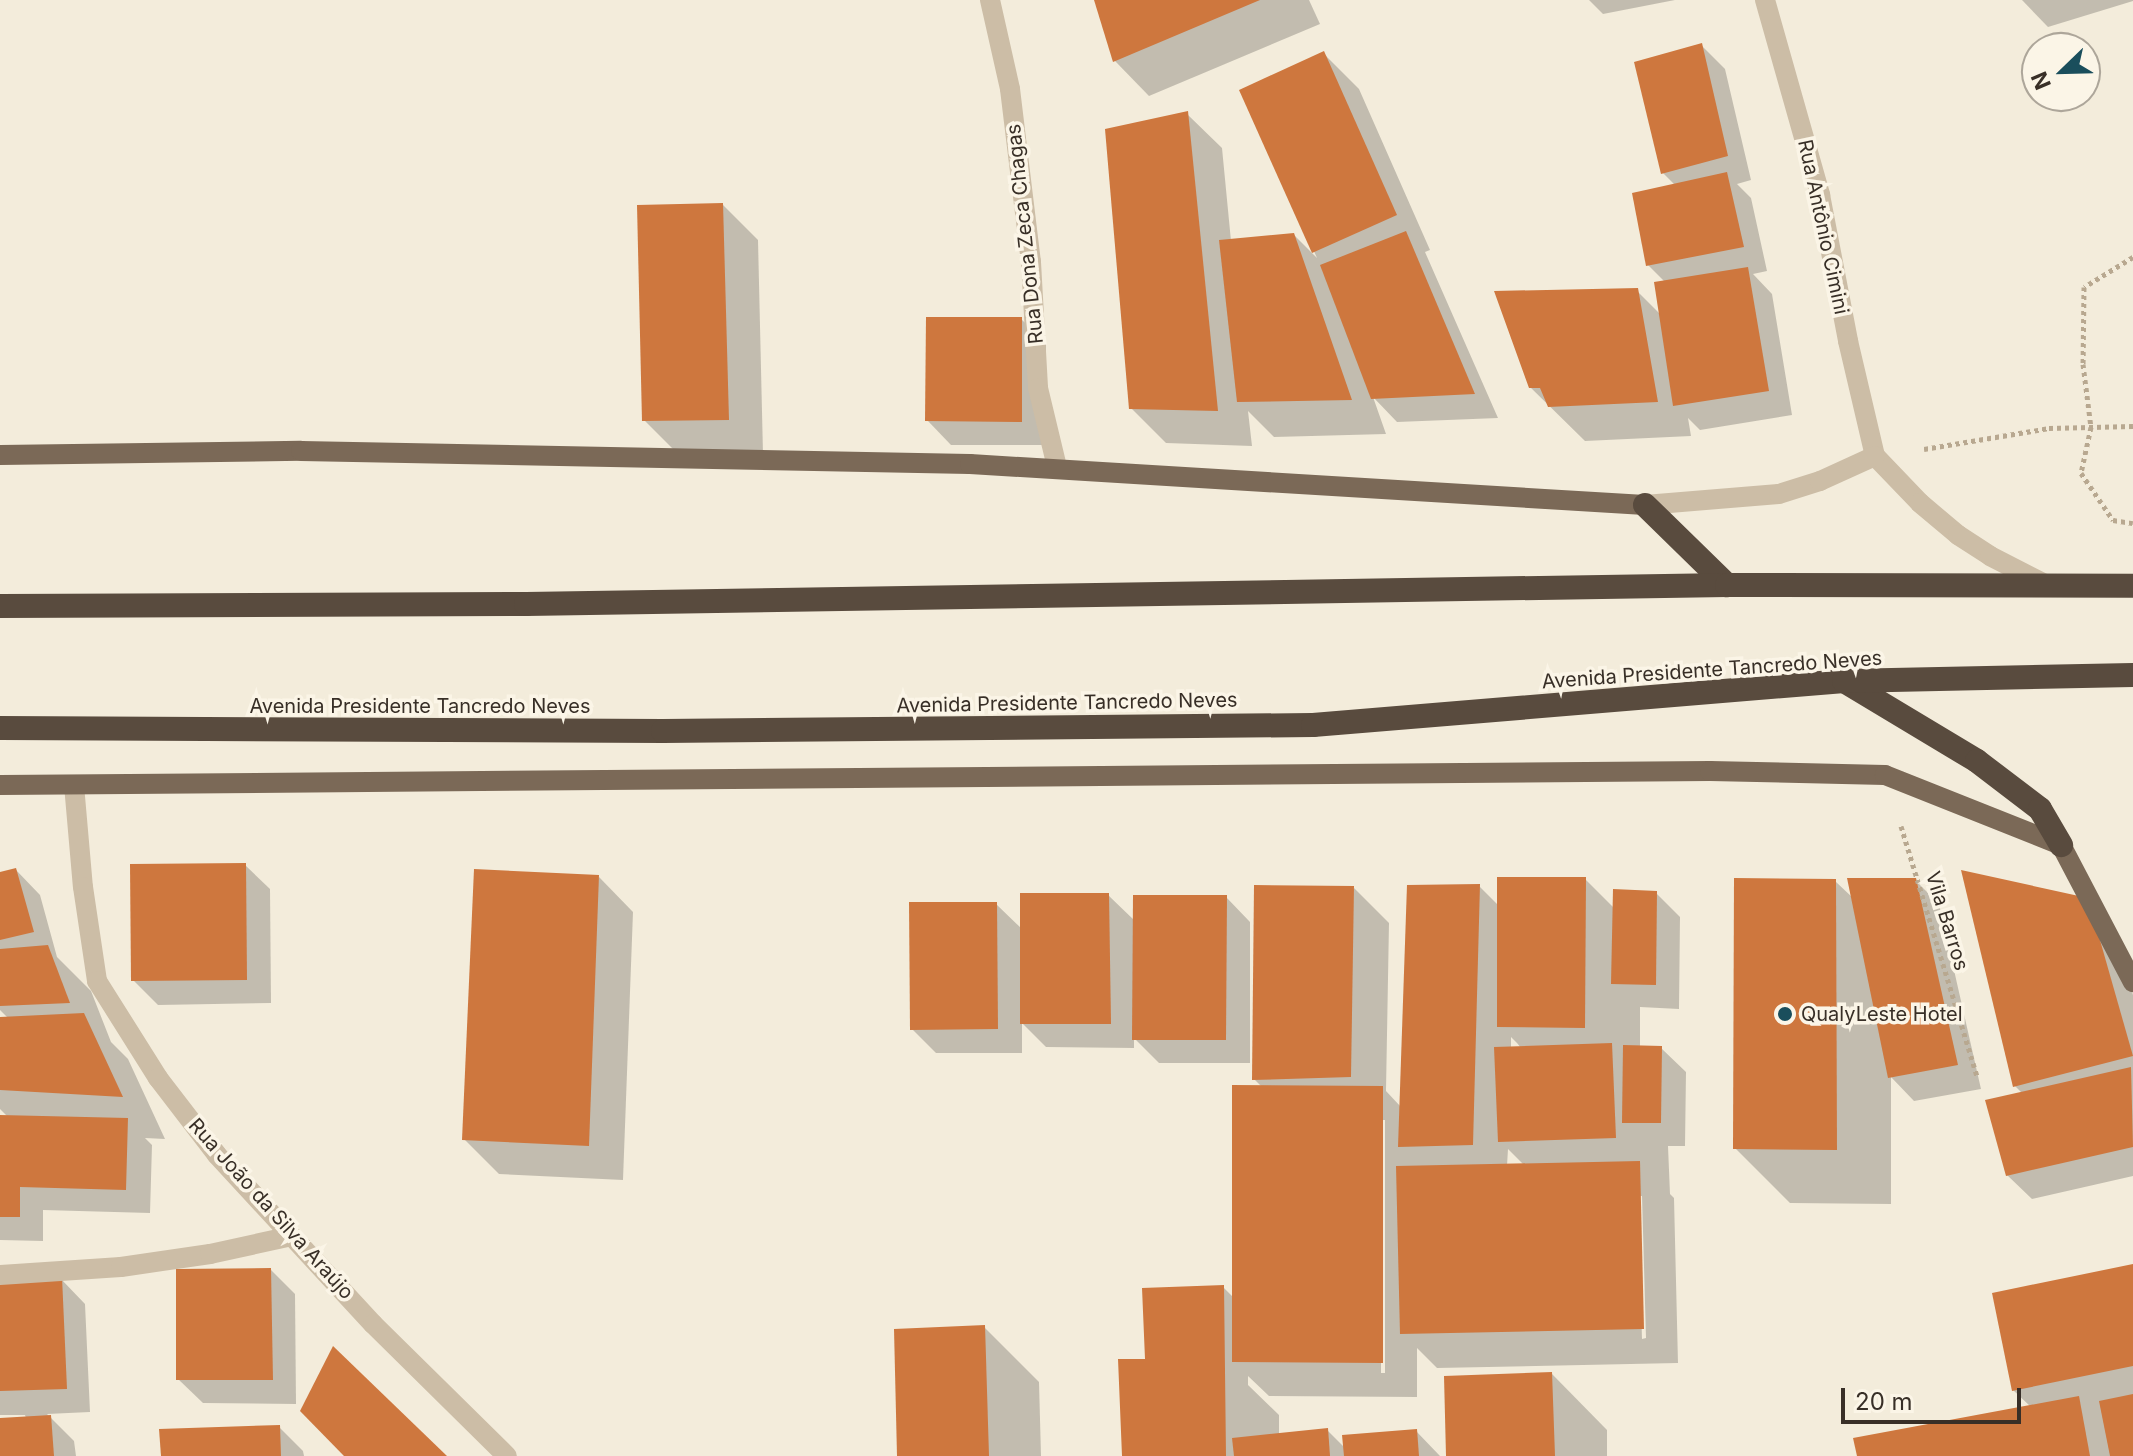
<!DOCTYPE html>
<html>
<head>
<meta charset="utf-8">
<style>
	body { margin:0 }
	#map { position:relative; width:2133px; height:1456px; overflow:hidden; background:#f3ecdb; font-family:Inter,sans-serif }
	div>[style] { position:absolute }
	.shadow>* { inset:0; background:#0003 }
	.building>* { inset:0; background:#ce773e }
	.path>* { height:5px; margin-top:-2.5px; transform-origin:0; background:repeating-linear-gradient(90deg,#b8a890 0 4px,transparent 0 8px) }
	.minor>* { height:20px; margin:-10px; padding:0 10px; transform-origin:10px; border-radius:10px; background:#ccbda6 }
	.major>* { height:20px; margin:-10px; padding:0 10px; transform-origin:10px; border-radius:10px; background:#7b6957 }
	.highway>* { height:24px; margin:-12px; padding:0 12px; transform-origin:12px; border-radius:12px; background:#594b3e }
	.dots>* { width:22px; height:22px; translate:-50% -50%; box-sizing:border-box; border:4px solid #fbf5e7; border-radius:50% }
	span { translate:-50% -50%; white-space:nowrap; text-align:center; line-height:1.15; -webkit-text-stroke:7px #fbf5e7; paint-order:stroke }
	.street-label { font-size:20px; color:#382f27 }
	.poi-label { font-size:20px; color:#382f27 }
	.left { translate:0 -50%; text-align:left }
	.north { position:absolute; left:2021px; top:32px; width:80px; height:80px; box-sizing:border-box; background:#fbf5e7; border:2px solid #ada69a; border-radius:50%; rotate:247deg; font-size:22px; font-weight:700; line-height:32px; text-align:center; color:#382f27 }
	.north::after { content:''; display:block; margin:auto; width:28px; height:36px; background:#1a4e5c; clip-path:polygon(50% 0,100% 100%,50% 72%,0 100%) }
	.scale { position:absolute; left:1841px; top:1388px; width:180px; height:36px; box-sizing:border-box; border:4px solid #382f27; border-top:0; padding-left:10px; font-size:24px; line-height:28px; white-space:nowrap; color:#382f27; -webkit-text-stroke:6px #fbf5e7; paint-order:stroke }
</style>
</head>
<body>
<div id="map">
	<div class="shadow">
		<i style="clip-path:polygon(1097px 0,1309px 0,1320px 24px,1149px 96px,1115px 61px)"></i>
		<i style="clip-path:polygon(1589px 0,1675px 0,1603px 14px)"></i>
		<i style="clip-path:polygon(2022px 0,2133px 0,2133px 1px,2048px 27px)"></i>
		<i style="clip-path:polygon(1701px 45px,1725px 69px,1751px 180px,1737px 184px,1751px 198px,1767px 271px,1753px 274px,1772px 294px,1792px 415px,1700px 430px,1688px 418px,1691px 436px,1585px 441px,1530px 387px,1637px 291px,1661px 315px,1665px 282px,1648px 265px,1675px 185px,1663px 173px)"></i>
		<i style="clip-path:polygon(1324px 54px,1359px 89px,1430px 250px,1425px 252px,1498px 418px,1397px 422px,1373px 397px,1386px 434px,1274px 437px,1248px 411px,1252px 446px,1166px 443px,1131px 408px,1187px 114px,1222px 148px,1231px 241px,1294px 235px,1317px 258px,1242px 91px)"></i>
		<i style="clip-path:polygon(723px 205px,758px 240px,763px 454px,679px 455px,644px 420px)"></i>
		<i style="clip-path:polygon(1021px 319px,1046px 343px,1046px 445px,951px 445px,927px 420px)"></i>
		<i style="clip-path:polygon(245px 865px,270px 889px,271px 1003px,158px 1005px,133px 980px)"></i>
		<i style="clip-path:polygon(16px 870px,40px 895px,57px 957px,91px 991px,111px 1042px,128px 1059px,165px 1139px,145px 1138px,152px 1145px,150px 1213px,43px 1210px,43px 1241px,0 1240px,0 1117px,8px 1117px,0 1109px,0 1019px,9px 1019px,0 1010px,0 874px)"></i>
		<i style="clip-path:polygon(599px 877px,633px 912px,623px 1180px,499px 1174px,464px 1139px)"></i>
		<i style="clip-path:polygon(evenodd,1585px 879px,1614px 908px,1656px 893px,1680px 917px,1679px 1009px,1640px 1007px,1640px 1047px,1661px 1048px,1686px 1072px,1685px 1146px,1668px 1146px,1670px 1194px,1674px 1198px,1678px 1363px,1437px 1368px,1417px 1348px,1417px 1397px,1269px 1396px,1248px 1376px,1248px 1385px,1279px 1415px,1279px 1435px,1327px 1430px,1346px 1449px,1416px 1431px,1440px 1456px,1124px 1456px,1147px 1361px,1223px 1287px,1234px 1298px,1262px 1087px,1254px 1079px,1354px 888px,1389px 923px,1386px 1091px,1401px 1107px,1479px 886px,1499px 906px,1585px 879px,1511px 1037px,1517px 1043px,1521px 1048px,1511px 1048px,1511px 1037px,1585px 879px,1381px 1120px,1385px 1120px,1385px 1373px,1381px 1373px,1381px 1120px,1585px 879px,1508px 1149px,1524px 1165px,1507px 1166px,1508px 1149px,1585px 879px,1638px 1196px,1642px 1196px,1646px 1338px,1642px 1339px,1638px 1196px)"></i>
		<i style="clip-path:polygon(1915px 880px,1939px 904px,1981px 1089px,1914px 1101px,1891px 1077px,1891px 1204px,1790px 1203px,1735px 1148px,1835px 881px,1853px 898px)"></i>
		<i style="clip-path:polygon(1108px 895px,1135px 921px,1226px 897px,1250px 922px,1250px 1063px,1159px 1063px,1134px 1038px,1134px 1048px,1046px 1047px,1022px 1023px,1022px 1053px,936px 1053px,912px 1029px,996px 904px,1022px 929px)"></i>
		<i style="clip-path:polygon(2087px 899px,2112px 924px,2133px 995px,2133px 1176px,2032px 1199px,2007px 1175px,2023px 1094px,2015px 1086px)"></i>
		<i style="clip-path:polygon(2133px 1266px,2133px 1456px,1859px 1456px,2031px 1407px,2013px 1390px)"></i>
		<i style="clip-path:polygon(271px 1270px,295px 1294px,296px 1404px,203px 1403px,178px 1379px)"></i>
		<i style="clip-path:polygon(61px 1279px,85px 1304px,90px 1412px,47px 1414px,74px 1441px,76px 1456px,0 1456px,0 1420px,26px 1418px,25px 1415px,0 1415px,0 1281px)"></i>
		<i style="clip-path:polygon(984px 1327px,1039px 1382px,1041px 1456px,899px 1456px)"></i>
		<i style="clip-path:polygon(1552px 1374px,1607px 1430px,1607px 1456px,1448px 1456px)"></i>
		<i style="clip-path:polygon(279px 1427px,303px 1451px,304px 1456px,163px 1456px)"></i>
	</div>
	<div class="building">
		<i style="clip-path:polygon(1094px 0,1260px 0,1113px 62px)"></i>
		<i style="clip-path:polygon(1702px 43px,1728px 156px,1661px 174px,1634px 62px)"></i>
		<i style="clip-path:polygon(1324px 51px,1397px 215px,1312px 253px,1239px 90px)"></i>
		<i style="clip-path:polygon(1188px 111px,1218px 411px,1129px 409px,1105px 129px)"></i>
		<i style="clip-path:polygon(1727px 172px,1744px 247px,1646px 266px,1632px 193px)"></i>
		<i style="clip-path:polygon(723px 203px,729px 420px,642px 421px,637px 205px)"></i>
		<i style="clip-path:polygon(1406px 231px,1475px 394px,1371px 399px,1320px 265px)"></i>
		<i style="clip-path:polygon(1294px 233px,1352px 400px,1237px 402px,1219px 240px)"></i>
		<i style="clip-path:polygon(1748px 267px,1769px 391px,1673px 406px,1654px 282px)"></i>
		<i style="clip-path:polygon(1638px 288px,1658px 402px,1548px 407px,1540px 388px,1529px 388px,1494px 291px)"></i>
		<i style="clip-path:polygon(926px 317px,1022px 317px,1022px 422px,925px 421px)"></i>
		<i style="clip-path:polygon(246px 863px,247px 980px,131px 981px,130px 864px)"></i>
		<i style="clip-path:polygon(16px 868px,34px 932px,0 940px,0 872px)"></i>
		<i style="clip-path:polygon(474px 869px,599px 875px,589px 1146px,462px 1140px)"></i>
		<i style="clip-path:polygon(1961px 870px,2088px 898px,2133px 1056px,2013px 1087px)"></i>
		<i style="clip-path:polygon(1497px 877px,1586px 877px,1585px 1028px,1497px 1027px)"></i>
		<i style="clip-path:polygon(1734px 878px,1836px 879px,1837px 1150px,1733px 1149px)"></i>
		<i style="clip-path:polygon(1847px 878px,1916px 878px,1958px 1065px,1888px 1078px)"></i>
		<i style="clip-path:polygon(1480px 884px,1473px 1145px,1398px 1147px,1407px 885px)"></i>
		<i style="clip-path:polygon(1254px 885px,1354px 886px,1351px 1077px,1252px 1080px)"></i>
		<i style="clip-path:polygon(1613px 889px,1657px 891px,1656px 985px,1611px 984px)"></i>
		<i style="clip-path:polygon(1020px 893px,1109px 893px,1111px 1024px,1020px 1024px)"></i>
		<i style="clip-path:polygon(1133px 895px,1227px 895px,1226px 1040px,1132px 1040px)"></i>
		<i style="clip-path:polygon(909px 902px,997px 902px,998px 1029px,910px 1030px)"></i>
		<i style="clip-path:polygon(48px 945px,70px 1003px,0 1006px,0 949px)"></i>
		<i style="clip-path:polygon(84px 1013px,123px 1097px,0 1090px,0 1017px)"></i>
		<i style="clip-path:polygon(1612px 1043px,1616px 1138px,1498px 1142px,1494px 1047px)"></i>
		<i style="clip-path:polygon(1623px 1045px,1662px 1046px,1661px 1123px,1622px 1123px)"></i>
		<i style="clip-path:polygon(2131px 1067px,2133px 1147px,2006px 1176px,1985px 1100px)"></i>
		<i style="clip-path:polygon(1232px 1085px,1383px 1086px,1383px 1363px,1232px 1362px)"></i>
		<i style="clip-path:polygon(0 1115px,128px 1118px,126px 1190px,20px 1187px,20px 1217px,0 1217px)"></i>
		<i style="clip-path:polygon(1640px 1161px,1644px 1329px,1400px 1334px,1396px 1166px)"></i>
		<i style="clip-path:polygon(2133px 1264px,2133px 1366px,2012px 1391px,1992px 1293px)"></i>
		<i style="clip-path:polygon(271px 1268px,273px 1380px,176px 1380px,176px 1269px)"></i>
		<i style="clip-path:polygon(62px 1277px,67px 1389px,0 1391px,0 1279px)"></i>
		<i style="clip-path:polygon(1224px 1285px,1226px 1456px,1122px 1456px,1118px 1359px,1145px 1359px,1142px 1288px)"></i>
		<i style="clip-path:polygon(985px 1325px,989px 1456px,897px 1456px,894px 1329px)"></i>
		<i style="clip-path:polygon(333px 1346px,447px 1456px,344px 1456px,300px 1411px)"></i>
		<i style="clip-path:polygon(1552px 1372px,1555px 1456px,1446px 1456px,1444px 1376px)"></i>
		<i style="clip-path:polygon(2133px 1394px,2133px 1456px,2110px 1456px,2099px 1401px)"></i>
		<i style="clip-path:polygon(2079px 1396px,2090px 1456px,1857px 1456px,1853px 1438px)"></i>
		<i style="clip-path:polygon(51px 1415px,54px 1456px,0 1456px,0 1418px)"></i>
		<i style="clip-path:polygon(280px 1425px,281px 1456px,161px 1456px,159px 1429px)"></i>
		<i style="clip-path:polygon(1328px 1428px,1330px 1456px,1234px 1456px,1232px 1438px)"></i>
		<i style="clip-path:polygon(1417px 1429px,1419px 1456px,1344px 1456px,1342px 1435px)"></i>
	</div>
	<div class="path">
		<i style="left:2133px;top:257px;width:57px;rotate:148.5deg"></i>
		<i style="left:2084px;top:287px;width:77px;rotate:90.7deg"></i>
		<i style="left:2083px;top:364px;width:64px;rotate:82.8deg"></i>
		<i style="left:2091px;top:427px;width:47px;rotate:102.3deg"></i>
		<i style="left:2081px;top:473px;width:57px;rotate:55.8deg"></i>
		<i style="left:2113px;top:520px;width:20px;rotate:9deg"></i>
		<i style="left:1924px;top:449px;width:127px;rotate:-9.5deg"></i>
		<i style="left:2049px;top:428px;width:84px;rotate:-1.4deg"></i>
		<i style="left:1901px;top:826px;width:261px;rotate:73.1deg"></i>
	</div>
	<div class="minor">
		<i style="left:990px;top:0;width:91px;rotate:77.3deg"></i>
		<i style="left:1010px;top:89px;width:174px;rotate:83.1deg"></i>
		<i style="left:1031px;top:262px;width:126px;rotate:86.8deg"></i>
		<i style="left:1038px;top:388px;width:81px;rotate:76.5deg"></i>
		<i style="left:1765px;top:0;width:203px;rotate:74.2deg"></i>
		<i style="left:1820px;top:195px;width:149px;rotate:79.1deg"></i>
		<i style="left:1848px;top:341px;width:118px;rotate:76.8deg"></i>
		<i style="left:1875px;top:456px;width:65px;rotate:46.2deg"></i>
		<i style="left:1920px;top:503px;width:50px;rotate:40.1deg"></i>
		<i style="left:1958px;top:535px;width:38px;rotate:33deg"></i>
		<i style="left:1990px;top:556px;width:62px;rotate:27deg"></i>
		<i style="left:1645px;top:505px;width:134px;rotate:-4.7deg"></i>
		<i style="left:1779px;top:494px;width:43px;rotate:-17.6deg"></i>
		<i style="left:1820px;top:481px;width:60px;rotate:-24.4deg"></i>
		<i style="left:74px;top:785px;width:102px;rotate:85deg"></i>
		<i style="left:83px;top:887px;width:95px;rotate:81.5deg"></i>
		<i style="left:97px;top:981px;width:115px;rotate:57.8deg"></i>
		<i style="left:158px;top:1078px;width:97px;rotate:52.5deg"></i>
		<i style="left:217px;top:1155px;width:230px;rotate:47.3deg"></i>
		<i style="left:373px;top:1324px;width:188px;rotate:44.6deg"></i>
		<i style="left:0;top:1275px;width:121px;rotate:-3.8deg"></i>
		<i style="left:121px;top:1267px;width:90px;rotate:-8.3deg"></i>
		<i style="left:210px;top:1254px;width:84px;rotate:-12.4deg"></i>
	</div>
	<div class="major">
		<i style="left:0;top:455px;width:301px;rotate:-0.8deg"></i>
		<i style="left:301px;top:451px;width:669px;rotate:1.11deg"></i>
		<i style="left:970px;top:464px;width:676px;rotate:3.48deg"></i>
		<i style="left:0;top:785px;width:1710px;rotate:-0.47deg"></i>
		<i style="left:1710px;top:771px;width:175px;rotate:1.3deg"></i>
		<i style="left:1885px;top:775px;width:189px;rotate:21.7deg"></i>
		<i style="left:2061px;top:845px;width:155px;rotate:62.3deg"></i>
	</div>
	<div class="highway">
		<i style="left:1645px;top:505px;width:115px;rotate:44.3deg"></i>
		<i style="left:0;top:606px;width:526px;rotate:-0.22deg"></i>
		<i style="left:526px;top:604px;width:1201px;rotate:-0.91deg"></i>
		<i style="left:1727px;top:585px;width:406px;rotate:0.1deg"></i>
		<i style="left:1844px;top:681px;width:155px;rotate:31deg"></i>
		<i style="left:1977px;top:761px;width:79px;rotate:37.3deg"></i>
		<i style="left:2040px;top:809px;width:42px;rotate:59.7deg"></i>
		<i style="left:0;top:728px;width:663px;rotate:0.26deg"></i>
		<i style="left:663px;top:731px;width:650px;rotate:-0.53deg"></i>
		<i style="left:1313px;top:725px;width:533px;rotate:-4.74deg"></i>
		<i style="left:1844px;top:681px;width:289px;rotate:-1.2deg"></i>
	</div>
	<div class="dots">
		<i style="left:1785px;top:1014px;background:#1a4e5c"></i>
	</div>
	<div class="street-label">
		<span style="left:1823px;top:227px;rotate:78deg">Rua Antônio Cimini</span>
		<span style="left:1025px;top:234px;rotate:-96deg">Rua Dona Zeca Chagas</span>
		<span style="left:1712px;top:670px;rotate:-4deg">Avenida Presidente Tancredo Neves</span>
		<span style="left:1067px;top:703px;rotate:-1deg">Avenida Presidente Tancredo Neves</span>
		<span style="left:420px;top:706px">Avenida Presidente Tancredo Neves</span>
		<span style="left:1947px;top:921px;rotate:73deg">Vila Barros</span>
		<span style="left:271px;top:1209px;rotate:48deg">Rua João da Silva Araújo</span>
	</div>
	<div class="poi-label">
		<span class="left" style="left:1801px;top:1014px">QualyLeste Hotel</span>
	</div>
	<div class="north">N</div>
	<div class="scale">20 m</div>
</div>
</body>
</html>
